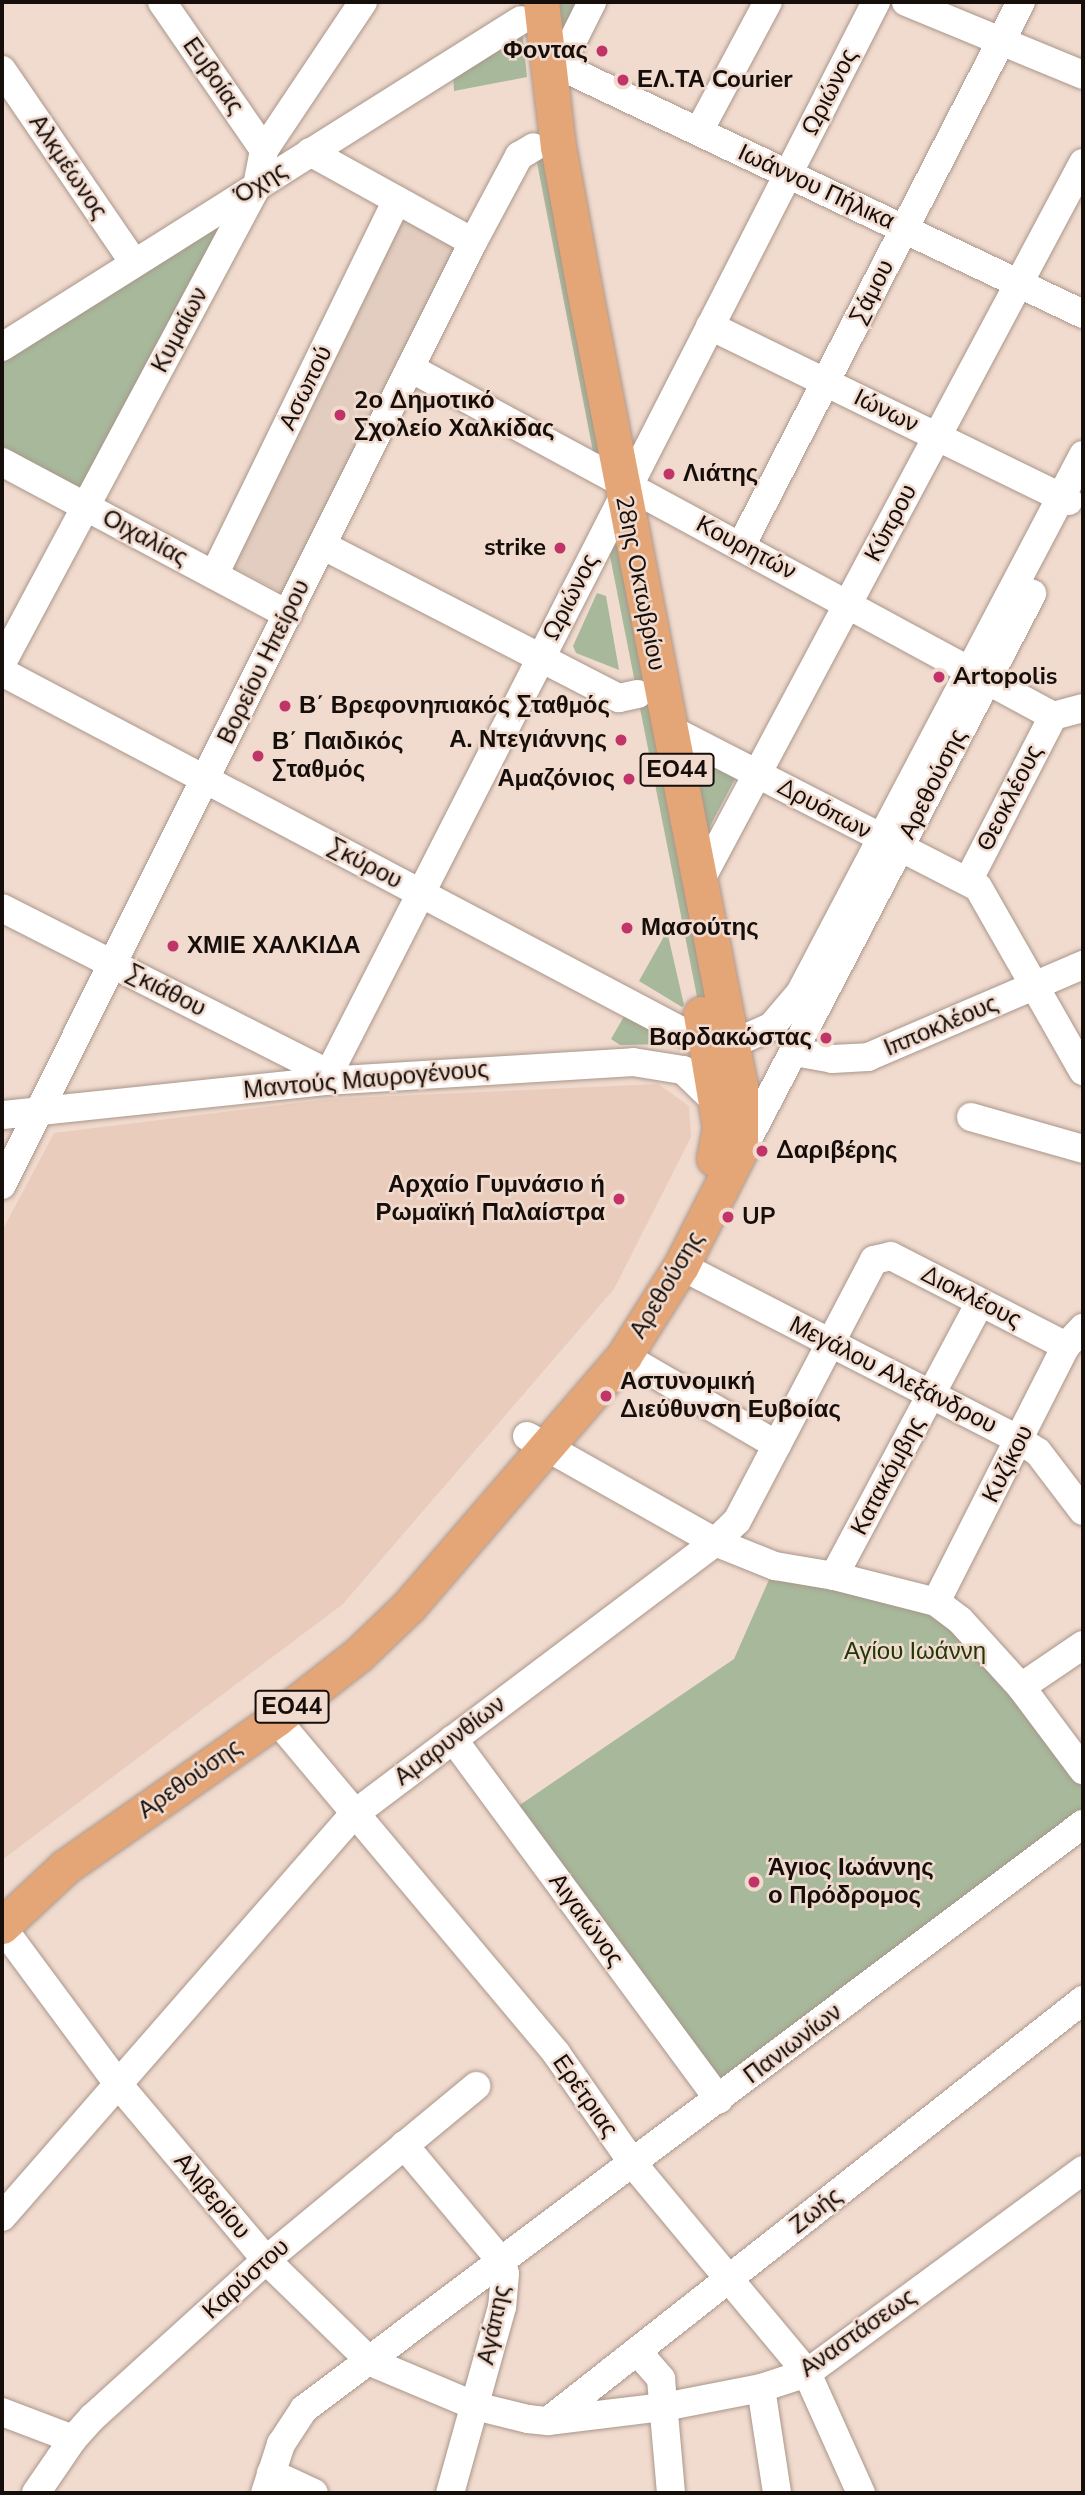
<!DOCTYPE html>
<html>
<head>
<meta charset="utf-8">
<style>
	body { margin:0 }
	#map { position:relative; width:1085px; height:2495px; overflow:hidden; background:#f1dbcf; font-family:"Nunito Sans",sans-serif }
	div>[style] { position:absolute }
	.built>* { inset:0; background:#e9ccbc }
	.education>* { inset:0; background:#e2cdc0 }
	.green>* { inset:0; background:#a7b89b }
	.roads { filter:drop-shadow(0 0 2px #aa968a) drop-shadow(0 0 2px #aa968a) }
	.minor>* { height:28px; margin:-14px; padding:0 14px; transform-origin:14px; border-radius:14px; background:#fff }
	.major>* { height:35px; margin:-17.5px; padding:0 17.5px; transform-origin:17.5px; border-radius:17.5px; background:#e5a677 }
	.dots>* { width:19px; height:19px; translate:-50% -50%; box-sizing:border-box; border:4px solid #f1dbcf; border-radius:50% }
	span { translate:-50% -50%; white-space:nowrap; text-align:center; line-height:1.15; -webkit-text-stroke:5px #f1dbcf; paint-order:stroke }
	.shield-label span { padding:2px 5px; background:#f1dbcf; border:2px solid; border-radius:5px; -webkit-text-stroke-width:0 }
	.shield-label { font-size:23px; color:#150e0a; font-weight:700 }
	.poi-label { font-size:24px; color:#150e0a; font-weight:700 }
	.right { translate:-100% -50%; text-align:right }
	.left { translate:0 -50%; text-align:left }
	.street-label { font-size:24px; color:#150e0a }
	.park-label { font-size:24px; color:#203806 }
	.frame { position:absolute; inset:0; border:4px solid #150e0a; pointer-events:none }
</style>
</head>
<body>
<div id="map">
	<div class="built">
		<i style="clip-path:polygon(658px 1084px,689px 1106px,691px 1137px,614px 1289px,343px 1604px,2px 1860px,2px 1231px,54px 1133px,329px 1099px)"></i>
	</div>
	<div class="education">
		<i style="clip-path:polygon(404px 219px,459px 250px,285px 594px,228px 565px)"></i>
	</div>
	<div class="green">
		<i style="clip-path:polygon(519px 2px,592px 2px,560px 66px,521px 20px,527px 77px,454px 91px,453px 71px,521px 20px)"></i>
		<i style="clip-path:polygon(558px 147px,616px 461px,596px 467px,535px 152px)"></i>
		<i style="clip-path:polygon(257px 186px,85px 506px,2px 462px,2px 347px)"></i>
		<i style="clip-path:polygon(620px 529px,728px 1029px,704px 1032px,607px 541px)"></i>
		<i style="clip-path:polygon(597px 593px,606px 596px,619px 670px,576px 653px,573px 646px)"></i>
		<i style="clip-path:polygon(692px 754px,736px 777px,708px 830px)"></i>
		<i style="clip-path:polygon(667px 931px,684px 1005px,682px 1007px,639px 981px)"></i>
		<i style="clip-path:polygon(626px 1013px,676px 1039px,674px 1044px,620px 1045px,611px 1039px)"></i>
		<i style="clip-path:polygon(775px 1566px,936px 1602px,1083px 1770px,1083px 1824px,719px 2100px,508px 1813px,734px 1659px)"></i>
	</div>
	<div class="roads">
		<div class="minor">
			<i style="left:162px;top:2px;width:180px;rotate:55.4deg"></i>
			<i style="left:906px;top:2px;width:191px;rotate:22.4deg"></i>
			<i style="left:560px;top:66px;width:72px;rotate:-63.4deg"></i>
			<i style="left:548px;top:68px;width:12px;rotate:-9deg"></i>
			<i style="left:560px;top:66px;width:579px;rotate:25.37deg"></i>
			<i style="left:2px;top:70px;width:234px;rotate:55.6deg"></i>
			<i style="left:699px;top:131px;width:146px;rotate:-61.9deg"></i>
			<i style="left:310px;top:152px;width:186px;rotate:28.9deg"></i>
			<i style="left:710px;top:326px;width:399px;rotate:26deg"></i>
			<i style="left:2px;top:347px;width:613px;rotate:-32.21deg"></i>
			<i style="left:410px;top:368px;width:731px;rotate:28.42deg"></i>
			<i style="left:1053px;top:716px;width:31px;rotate:-15deg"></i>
			<i style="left:2px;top:462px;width:324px;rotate:28.1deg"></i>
			<i style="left:322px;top:545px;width:334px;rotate:27.3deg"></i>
			<i style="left:619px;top:698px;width:19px;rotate:-12deg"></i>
			<i style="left:741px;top:546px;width:612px;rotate:-62.76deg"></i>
			<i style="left:214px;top:575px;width:417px;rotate:-64deg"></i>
			<i style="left:2px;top:663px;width:541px;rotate:-61.87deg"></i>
			<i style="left:257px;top:186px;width:37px;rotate:-79deg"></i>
			<i style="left:264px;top:150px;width:178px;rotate:-56.2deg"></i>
			<i style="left:2px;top:672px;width:796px;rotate:27.85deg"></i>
			<i style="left:706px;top:1044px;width:33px;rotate:-5deg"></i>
			<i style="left:739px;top:1041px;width:35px;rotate:-24deg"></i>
			<i style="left:771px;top:1027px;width:45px;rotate:-49.5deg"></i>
			<i style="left:800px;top:993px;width:608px;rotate:-62.25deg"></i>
			<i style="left:668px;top:728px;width:348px;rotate:27.2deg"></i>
			<i style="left:978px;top:887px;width:212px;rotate:60.3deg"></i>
			<i style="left:968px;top:881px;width:186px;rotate:-62.7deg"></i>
			<i style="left:699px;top:883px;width:816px;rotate:-61.93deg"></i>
			<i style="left:2px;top:908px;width:367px;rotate:26.9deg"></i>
			<i style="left:794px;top:1052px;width:39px;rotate:10deg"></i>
			<i style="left:832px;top:1059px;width:36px;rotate:-3deg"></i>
			<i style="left:868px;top:1057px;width:234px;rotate:-23.2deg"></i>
			<i style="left:325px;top:1081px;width:1212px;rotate:-62.95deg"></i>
			<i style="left:2px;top:1115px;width:325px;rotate:-6deg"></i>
			<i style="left:325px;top:1081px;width:309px;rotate:-3.5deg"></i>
			<i style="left:633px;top:1062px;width:51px;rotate:9.1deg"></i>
			<i style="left:683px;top:1070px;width:46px;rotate:44.1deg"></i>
			<i style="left:971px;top:1117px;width:116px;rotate:15.9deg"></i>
			<i style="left:740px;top:1154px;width:632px;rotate:-62.46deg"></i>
			<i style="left:2px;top:1185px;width:1054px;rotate:-63.46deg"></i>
			<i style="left:473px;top:242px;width:98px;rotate:-61.9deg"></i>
			<i style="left:519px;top:156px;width:17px;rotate:-31deg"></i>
			<i style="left:681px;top:1266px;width:382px;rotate:27.2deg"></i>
			<i style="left:1021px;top:1441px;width:20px;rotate:33deg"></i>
			<i style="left:1038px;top:1452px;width:74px;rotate:52.7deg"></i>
			<i style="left:624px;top:1356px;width:177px;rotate:30.2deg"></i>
			<i style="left:527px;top:1436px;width:216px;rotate:29.4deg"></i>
			<i style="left:715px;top:1542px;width:65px;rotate:21.8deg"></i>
			<i style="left:775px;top:1566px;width:60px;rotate:9.6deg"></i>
			<i style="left:834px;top:1576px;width:105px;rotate:14.3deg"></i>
			<i style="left:936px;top:1602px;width:30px;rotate:37deg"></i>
			<i style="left:960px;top:1620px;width:91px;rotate:47.7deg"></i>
			<i style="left:1021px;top:1687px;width:104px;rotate:53.2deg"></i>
			<i style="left:834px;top:1576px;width:310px;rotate:-61.9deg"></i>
			<i style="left:936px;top:1602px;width:287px;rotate:-63.1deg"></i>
			<i style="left:1066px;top:1346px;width:25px;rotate:-47deg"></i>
			<i style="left:1021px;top:1687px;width:75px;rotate:-34.1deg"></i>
			<i style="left:276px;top:1719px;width:436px;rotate:50deg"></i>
			<i style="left:556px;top:2053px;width:136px;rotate:55.1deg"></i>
			<i style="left:634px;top:2165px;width:271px;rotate:50.2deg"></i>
			<i style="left:807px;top:2373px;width:132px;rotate:65.8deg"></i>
			<i style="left:453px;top:1739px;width:448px;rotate:53.6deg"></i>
			<i style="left:2px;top:1927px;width:195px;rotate:53.5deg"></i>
			<i style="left:118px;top:2084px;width:230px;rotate:49.9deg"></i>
			<i style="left:266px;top:2260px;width:146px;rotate:44.2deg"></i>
			<i style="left:371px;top:2362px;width:113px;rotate:22.9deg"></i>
			<i style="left:475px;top:2406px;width:55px;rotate:13.8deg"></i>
			<i style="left:528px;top:2419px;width:20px;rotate:6deg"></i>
			<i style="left:548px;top:2421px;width:117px;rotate:-6.9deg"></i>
			<i style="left:664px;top:2407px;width:99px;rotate:-11.1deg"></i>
			<i style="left:761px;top:2388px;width:48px;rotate:-18.1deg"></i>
			<i style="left:807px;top:2373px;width:343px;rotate:-36.3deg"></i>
			<i style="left:404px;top:2145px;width:153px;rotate:50.1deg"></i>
			<i style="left:502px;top:2262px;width:12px;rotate:76deg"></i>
			<i style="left:505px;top:2274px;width:33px;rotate:95deg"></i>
			<i style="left:502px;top:2307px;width:193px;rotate:105.6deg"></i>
			<i style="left:2px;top:2217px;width:534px;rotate:-48.87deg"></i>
			<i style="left:353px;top:1815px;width:453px;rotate:-37deg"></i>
			<i style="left:715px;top:1542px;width:30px;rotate:-44deg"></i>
			<i style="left:737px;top:1521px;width:295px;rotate:-62.3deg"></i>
			<i style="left:874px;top:1260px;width:17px;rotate:-13deg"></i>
			<i style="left:891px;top:1256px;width:197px;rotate:27.2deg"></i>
			<i style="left:637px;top:2351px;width:37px;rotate:49deg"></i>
			<i style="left:661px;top:2379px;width:114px;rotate:85deg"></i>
			<i style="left:761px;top:2388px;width:106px;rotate:81.3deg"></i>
			<i style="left:2px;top:2412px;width:76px;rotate:20.8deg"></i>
			<i style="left:548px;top:2421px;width:681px;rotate:-38.2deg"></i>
			<i style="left:271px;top:2473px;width:47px;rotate:24.9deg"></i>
			<i style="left:36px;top:2493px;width:65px;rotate:-55.6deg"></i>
			<i style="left:73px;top:2439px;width:30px;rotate:-48deg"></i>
			<i style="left:93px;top:2417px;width:234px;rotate:-42.2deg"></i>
			<i style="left:266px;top:2260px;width:273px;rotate:-39.6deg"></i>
			<i style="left:265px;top:2493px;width:52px;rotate:-71.9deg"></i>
			<i style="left:281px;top:2444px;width:42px;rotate:-56.7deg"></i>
			<i style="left:304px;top:2409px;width:974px;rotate:-36.91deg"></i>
		</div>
		<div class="major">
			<i style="left:701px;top:1014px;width:116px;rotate:80.5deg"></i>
			<i style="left:720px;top:1128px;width:31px;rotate:101deg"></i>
			<i style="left:2px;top:1926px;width:86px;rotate:-43.1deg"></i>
			<i style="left:65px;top:1867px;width:258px;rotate:-35deg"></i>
			<i style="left:276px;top:1719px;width:104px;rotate:-38deg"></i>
			<i style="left:358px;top:1655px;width:71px;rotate:-43.9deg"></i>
			<i style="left:409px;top:1606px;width:330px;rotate:-49.3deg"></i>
			<i style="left:624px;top:1356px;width:107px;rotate:-57.7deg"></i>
			<i style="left:681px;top:1266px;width:130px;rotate:-63deg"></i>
			<i style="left:740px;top:1150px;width:63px;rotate:-90deg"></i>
			<i style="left:740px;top:1087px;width:814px;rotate:-101.05deg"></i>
			<i style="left:584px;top:288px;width:143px;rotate:-100.4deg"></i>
			<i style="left:558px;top:147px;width:146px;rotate:-96.7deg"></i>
		</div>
	</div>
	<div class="dots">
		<i style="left:602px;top:51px;background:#c03468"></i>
		<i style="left:623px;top:80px;background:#c03468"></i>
		<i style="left:340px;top:415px;background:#c03468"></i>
		<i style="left:669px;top:474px;background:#c03468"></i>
		<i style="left:560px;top:548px;background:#c03468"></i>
		<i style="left:939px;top:677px;background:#c03468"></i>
		<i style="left:285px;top:706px;background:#c03468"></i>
		<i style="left:621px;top:740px;background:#c03468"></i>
		<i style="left:258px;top:756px;background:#c03468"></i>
		<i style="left:629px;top:779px;background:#c03468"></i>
		<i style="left:627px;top:928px;background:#c03468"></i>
		<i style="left:173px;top:946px;background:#c03468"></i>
		<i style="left:826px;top:1038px;background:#c03468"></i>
		<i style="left:762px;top:1151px;background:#c03468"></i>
		<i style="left:619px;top:1199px;background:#c03468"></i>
		<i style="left:728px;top:1217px;background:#c03468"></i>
		<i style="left:606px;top:1396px;background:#c03468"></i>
		<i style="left:754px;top:1882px;background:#c03468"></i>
	</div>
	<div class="shield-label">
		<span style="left:677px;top:770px">ΕΟ44</span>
		<span style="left:292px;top:1707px">ΕΟ44</span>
	</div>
	<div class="poi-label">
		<span class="right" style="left:588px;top:51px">Φοντας</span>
		<span class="left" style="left:637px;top:80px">ΕΛ.ΤΑ Courier</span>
		<span class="left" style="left:354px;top:415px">2ο Δημοτικό<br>Σχολείο Χαλκίδας</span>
		<span class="left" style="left:683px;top:474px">Λιάτης</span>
		<span class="right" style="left:546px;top:548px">strike</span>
		<span class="left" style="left:953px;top:677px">Artopolis</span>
		<span class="left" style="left:299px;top:706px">Β΄ Βρεφονηπιακός Σταθμός</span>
		<span class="right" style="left:607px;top:740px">Α. Ντεγιάννης</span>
		<span class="left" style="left:272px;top:756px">Β΄ Παιδικός<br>Σταθμός</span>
		<span class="right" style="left:615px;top:779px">Αμαζόνιος</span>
		<span class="left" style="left:641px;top:928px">Μασούτης</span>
		<span class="left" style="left:187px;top:946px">ΧΜΙΕ ΧΑΛΚΙΔΑ</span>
		<span class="right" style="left:812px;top:1038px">Βαρδακώστας</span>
		<span class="left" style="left:776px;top:1151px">Δαριβέρης</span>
		<span class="right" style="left:605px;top:1199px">Αρχαίο Γυμνάσιο ή<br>Ρωμαϊκή Παλαίστρα</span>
		<span class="left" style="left:742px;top:1217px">UP</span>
		<span class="left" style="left:620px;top:1396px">Αστυνομική<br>Διεύθυνση Ευβοίας</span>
		<span class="left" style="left:768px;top:1882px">Άγιος Ιωάννης<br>ο Πρόδρομος</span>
	</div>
	<div class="street-label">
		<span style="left:213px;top:76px;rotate:55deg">Ευβοίας</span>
		<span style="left:830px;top:92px;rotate:-63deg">Ωριώνος</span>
		<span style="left:68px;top:167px;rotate:56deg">Αλκμέωνος</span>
		<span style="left:261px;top:183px;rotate:-32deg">Όχης</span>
		<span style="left:816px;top:187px;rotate:25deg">Ιωάννου Πήλικα</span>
		<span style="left:872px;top:292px;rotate:-63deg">Σάμου</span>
		<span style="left:180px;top:330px;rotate:-62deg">Κυμαίων</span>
		<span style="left:306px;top:388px;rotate:-64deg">Ασωπού</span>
		<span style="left:886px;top:411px;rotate:26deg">Ιώνων</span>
		<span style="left:891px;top:523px;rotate:-62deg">Κύπρου</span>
		<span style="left:145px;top:538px;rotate:28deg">Οιχαλίας</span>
		<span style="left:746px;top:548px;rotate:28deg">Κουρητών</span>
		<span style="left:640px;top:583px;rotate:79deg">28ης Οκτωβρίου</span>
		<span style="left:571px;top:597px;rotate:-63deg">Ωριώνος</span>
		<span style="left:264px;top:662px;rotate:-64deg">Βορείου Ηπείρου</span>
		<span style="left:933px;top:784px;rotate:-63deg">Αρεθούσης</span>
		<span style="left:1010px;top:798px;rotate:-63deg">Θεοκλέους</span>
		<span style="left:824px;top:809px;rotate:28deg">Δρυόπων</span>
		<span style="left:365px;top:864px;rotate:28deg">Σκύρου</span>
		<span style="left:166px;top:991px;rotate:27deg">Σκιάθου</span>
		<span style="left:941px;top:1026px;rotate:-23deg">Ιπποκλέους</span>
		<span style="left:366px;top:1080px;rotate:-5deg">Μαντούς Μαυρογένους</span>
		<span style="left:667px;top:1285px;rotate:-59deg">Αρεθούσης</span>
		<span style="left:971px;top:1297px;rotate:27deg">Διοκλέους</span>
		<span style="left:893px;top:1375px;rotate:27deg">Μεγάλου Αλεξάνδρου</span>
		<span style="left:1008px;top:1464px;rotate:-63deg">Κυζίκου</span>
		<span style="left:888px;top:1476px;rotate:-62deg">Κατακόμβης</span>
		<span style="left:450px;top:1741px;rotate:-37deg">Αμαρυνθίων</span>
		<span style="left:190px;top:1779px;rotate:-35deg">Αρεθούσης</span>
		<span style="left:586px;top:1920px;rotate:54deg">Αιγαιώνος</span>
		<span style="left:793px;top:2044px;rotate:-37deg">Πανιωνίων</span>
		<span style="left:585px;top:2096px;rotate:55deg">Ερέτριας</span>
		<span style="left:212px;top:2196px;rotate:50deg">Αλιβερίου</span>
		<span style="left:816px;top:2211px;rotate:-38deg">Ζωής</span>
		<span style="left:246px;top:2279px;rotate:-42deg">Καρύστου</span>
		<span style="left:494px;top:2325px;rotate:-78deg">Αγάπης</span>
		<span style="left:858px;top:2333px;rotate:-35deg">Αναστάσεως</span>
	</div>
	<div class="park-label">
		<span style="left:915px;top:1652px">Αγίου Ιωάννη</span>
	</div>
	<div class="frame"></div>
</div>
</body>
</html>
